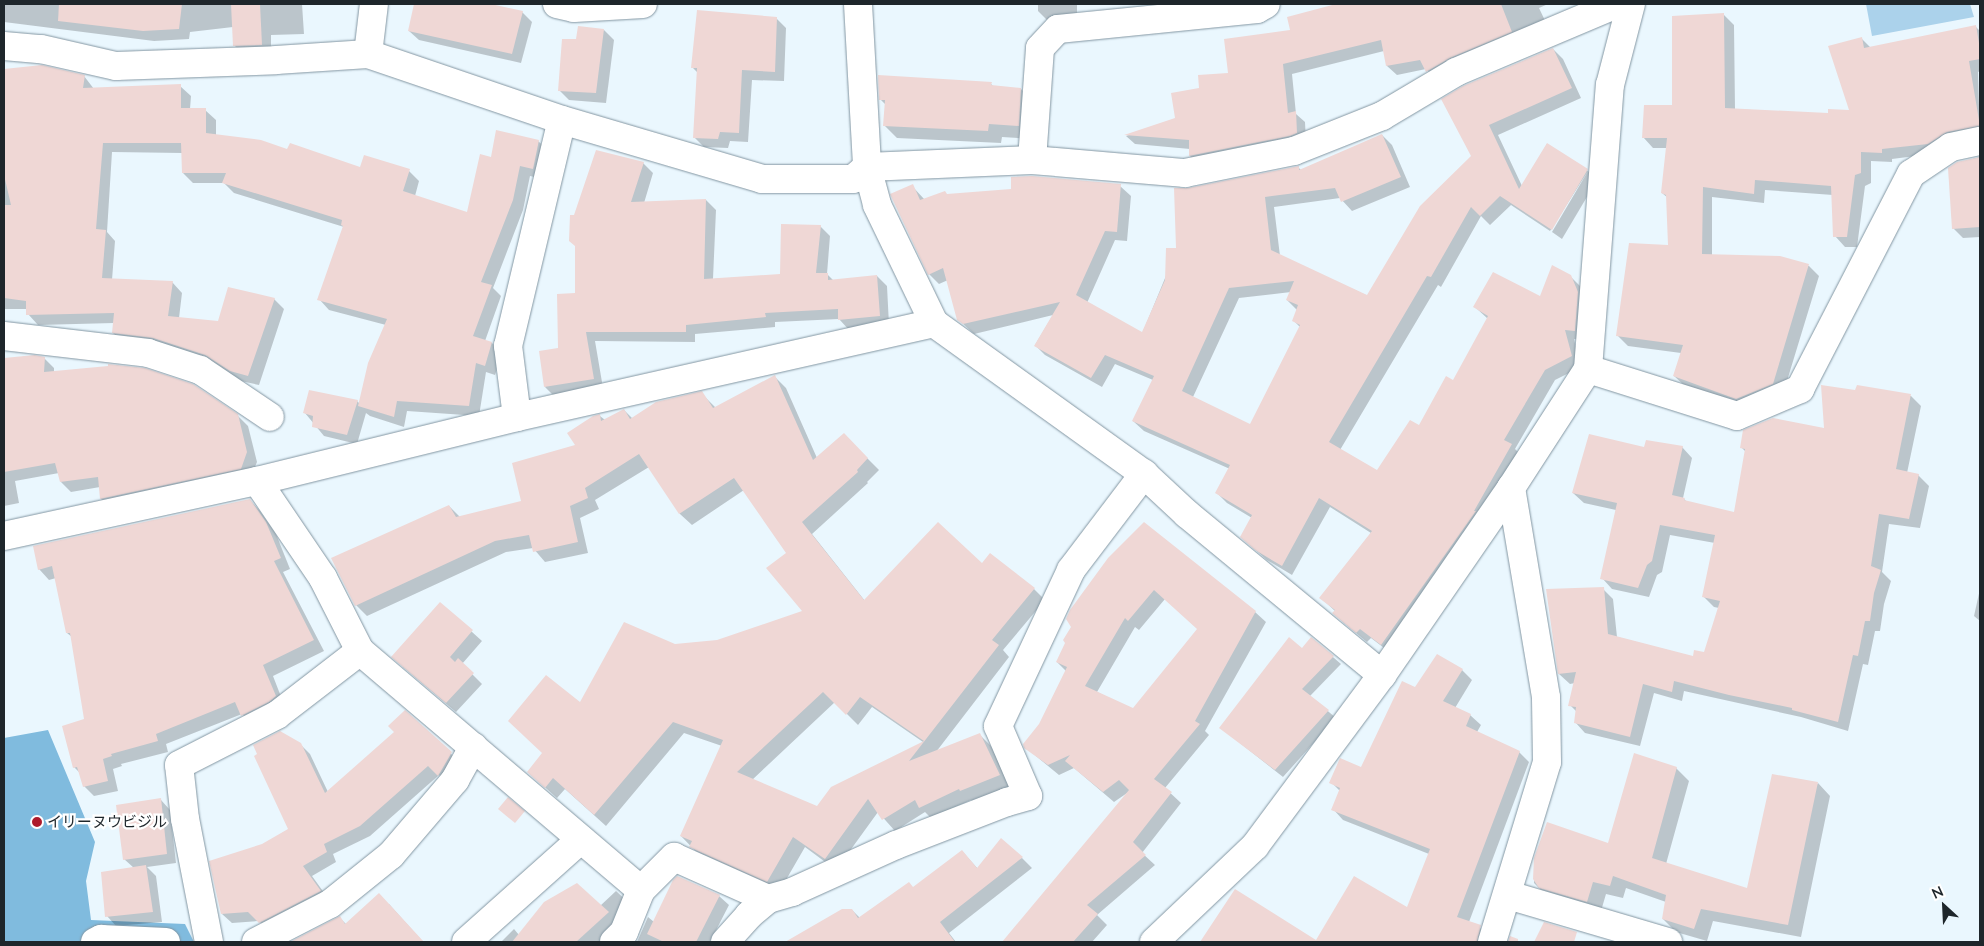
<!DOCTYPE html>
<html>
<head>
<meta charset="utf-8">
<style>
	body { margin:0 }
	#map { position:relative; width:1984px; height:946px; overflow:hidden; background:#eaf7fe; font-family:Lato,"Noto Sans JP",sans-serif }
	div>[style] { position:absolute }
	.green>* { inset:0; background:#abd2eb }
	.forest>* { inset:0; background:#80bbde }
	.shadow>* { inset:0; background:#0003 }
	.building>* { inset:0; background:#efd7d5 }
	.roads { filter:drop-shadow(0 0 1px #8396a2) drop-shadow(0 0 1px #8396a2) }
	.minor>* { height:28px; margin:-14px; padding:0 14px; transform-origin:14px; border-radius:14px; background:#fff }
	.dots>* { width:14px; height:14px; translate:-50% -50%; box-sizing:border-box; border:2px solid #fff; border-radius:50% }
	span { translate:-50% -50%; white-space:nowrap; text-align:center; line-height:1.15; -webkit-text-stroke:4.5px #fff; paint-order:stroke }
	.poi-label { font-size:15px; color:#1e262b }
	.left { translate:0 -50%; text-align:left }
	.frame { position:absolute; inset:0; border:5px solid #1e262b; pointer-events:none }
	.north { position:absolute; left:1919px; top:881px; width:50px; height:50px; -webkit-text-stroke:4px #fff; paint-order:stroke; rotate:335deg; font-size:14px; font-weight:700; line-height:20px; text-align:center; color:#1e262b }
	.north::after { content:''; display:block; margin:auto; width:18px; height:22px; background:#1e262b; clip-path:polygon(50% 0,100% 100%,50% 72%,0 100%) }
</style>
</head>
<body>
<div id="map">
	<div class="green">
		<i style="clip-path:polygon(1866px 4px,1970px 4px,1974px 17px,1872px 36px)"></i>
	</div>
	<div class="forest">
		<i style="clip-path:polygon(48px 730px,95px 842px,86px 881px,91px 920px,185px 924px,194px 942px,4px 942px,4px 738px)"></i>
	</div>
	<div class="shadow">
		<i style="clip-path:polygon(4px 4px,302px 4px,304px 34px,271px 35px,271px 54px,244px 55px,234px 45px,233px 27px,190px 32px,189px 39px,154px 41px,4px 22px)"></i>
		<i style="clip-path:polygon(415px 4px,485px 4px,522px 12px,532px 22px,521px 63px,419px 40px,409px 31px)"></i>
		<i style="clip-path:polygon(1038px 4px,1077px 4px,1077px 18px,1048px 21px,1038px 11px)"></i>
		<i style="clip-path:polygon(1340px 4px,1548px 4px,1539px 8px,1549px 29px,1437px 80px,1426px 69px,1397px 75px,1387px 66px,1384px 51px,1292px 74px,1296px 114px,1305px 122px,1306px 142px,1199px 165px,1190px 156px,1190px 149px,1135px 144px,1126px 136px,1176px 119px,1200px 89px,1230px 74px,1292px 31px,1289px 18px)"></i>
		<i style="clip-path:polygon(1724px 15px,1734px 25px,1735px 109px,1829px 115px,1851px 112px,1861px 38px,1871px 48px,1975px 26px,1980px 31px,1980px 71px,1978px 72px,1980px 138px,1939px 153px,1892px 159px,1892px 162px,1871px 161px,1871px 183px,1865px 186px,1857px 247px,1845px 247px,1835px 236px,1833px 195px,1765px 190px,1764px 203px,1712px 197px,1712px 256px,1780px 257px,1809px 266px,1819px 276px,1783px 394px,1747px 409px,1685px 386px,1674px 376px,1681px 353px,1628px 346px,1618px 336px,1669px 247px,1668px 198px,1662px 193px,1667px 148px,1653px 148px,1643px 137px,1674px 106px)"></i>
		<i style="clip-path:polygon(776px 18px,786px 28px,784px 81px,752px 80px,748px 142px,730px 141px,728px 148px,704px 147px,694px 137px,698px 73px,693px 68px)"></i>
		<i style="clip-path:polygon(604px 30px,614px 40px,606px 103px,569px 100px,559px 90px,577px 40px)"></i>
		<i style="clip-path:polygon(evenodd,1553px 49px,1563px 59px,1581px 98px,1498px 135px,1522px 186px,1547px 144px,1588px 171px,1550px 231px,1511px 205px,1490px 225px,1481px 216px,1441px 287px,1438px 285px,1340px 450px,1378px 472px,1420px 427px,1454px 382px,1488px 319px,1475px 307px,1540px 298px,1570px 276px,1581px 287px,1585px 340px,1574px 339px,1581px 367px,1555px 380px,1515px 449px,1522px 456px,1392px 654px,1371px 638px,1367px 642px,1344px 623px,1334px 613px,1335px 611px,1321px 598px,1371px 533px,1330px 507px,1292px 575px,1267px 560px,1241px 537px,1252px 518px,1227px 503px,1217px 493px,1230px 469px,1144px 431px,1133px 421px,1153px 380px,1115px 364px,1102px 387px,1045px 355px,1035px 345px,1053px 315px,974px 334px,958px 319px,948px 280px,939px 284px,929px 274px,912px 186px,925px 200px,948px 195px,1120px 186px,1131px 196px,1127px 241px,1115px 240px,1087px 303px,1142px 334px,1177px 249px,1188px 190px,1298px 167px,1301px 170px,1382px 135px,1392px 145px,1410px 187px,1352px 211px,1340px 198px,1274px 207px,1280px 256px,1368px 296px,1473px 157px,1443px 100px,1553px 49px,1291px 292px,1287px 300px,1297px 310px,1294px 321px,1300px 327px,1251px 426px,1193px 397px,1239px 298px,1291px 292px)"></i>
		<i style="clip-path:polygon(42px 66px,84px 76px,94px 89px,180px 86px,191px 96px,190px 109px,205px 110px,216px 120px,216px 135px,361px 168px,409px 171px,419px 181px,415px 196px,468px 214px,492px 158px,538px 141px,549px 151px,543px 179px,530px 176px,523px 210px,493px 288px,501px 296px,485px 341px,492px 343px,502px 353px,495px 375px,486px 372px,479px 416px,407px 411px,404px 427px,370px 416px,366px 413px,357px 444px,324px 436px,305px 413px,357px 401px,360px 404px,386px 325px,329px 310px,319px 299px,344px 227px,234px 193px,224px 183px,193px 183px,183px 173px,182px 153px,112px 152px,107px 232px,115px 241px,112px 280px,172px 282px,182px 293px,179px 318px,219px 323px,274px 299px,284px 309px,259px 385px,241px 381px,216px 365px,123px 343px,113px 333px,114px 323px,38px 325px,28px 314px,27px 309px,4px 309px,4px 71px)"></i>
		<i style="clip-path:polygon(991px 84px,994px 87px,1021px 89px,1034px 103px,1032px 139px,1002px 137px,1001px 143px,897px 138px,884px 125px,886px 105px,880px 99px)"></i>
		<i style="clip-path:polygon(1980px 157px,1980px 237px,1963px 238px,1953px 228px,1958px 163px)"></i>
		<i style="clip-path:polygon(643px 163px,653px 173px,644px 203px,706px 200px,716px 210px,713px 279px,781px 275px,820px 226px,830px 236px,827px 274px,834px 281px,877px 276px,887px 286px,889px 325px,849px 330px,839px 319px,775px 322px,775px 327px,695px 334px,695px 342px,595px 341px,603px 388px,555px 397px,545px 387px,576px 294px,575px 216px)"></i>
		<i style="clip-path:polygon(1588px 171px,1597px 180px,1562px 239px,1552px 232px)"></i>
		<i style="clip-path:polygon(28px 356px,44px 358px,54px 368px,54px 373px,237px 415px,248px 426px,257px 462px,250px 478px,111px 508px,101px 499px,100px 487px,71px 492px,61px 482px,59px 473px,15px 481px,19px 503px,4px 506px,4px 360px)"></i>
		<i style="clip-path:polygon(evenodd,775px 377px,786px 388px,817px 458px,844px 435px,879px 470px,867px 482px,868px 483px,812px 534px,865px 601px,982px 565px,1034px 589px,1045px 600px,1003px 650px,1009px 657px,936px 752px,980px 735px,991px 746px,1011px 786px,973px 802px,971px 800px,931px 818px,925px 812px,895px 831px,878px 812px,836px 870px,805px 847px,779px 892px,702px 858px,681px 836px,722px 746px,684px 733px,606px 826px,565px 789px,557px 798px,528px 772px,581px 704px,675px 645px,717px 642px,804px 612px,788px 553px,744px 490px,692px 525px,680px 514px,649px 467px,595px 500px,599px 509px,580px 518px,588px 553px,545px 562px,533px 548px,506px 552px,367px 616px,356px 605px,449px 506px,460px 517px,522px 502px,576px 446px,600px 416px,605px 420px,624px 410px,633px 419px,701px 393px,716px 408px,775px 377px,835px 702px,858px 725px,872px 707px,923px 742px,817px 807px,752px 780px,835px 702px)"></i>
		<i style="clip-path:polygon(1856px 392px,1911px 396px,1921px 406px,1907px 473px,1918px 475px,1929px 486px,1920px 528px,1889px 524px,1882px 572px,1891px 581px,1884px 604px,1880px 631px,1875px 631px,1868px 665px,1863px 664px,1848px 731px,1801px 717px,1684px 691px,1682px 701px,1654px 693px,1640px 746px,1585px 733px,1575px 722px,1577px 712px,1570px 705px,1575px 683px,1570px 684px,1559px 674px,1603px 589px,1613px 599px,1617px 637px,1694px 657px,1705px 654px,1719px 608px,1714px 607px,1704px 597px,1715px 543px,1670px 535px,1662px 572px,1657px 575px,1649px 597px,1612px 589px,1602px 578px,1616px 510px,1584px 503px,1573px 493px,1645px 449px,1682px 447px,1692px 458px,1683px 498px,1687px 502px,1735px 514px,1746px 452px,1741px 447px,1825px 429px)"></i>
		<i style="clip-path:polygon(250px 500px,260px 511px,276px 534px,290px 569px,283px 572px,324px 651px,273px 676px,285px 707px,253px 725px,242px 714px,166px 744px,168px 752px,121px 764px,122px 766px,113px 769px,118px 791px,94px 796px,84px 786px,81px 774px,74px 767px,85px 719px,72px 637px,67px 633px,56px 578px,49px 580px,39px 569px)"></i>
		<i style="clip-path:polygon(evenodd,1109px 559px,1255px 612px,1266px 622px,1205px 731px,1209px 735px,1165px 788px,1181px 803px,1142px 853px,1155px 865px,1097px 915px,1107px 925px,1092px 942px,1004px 942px,1130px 791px,1114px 802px,1074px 768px,1059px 775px,1025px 747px,1041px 725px,1066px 671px,1057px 662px,1109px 559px,1165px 599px,1198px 629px,1133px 710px,1097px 692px,1135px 627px,1139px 630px,1165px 599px)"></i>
		<i style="clip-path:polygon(1980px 589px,1980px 621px,1974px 616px)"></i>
		<i style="clip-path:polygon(441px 604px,482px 641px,462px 664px,482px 684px,456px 712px,403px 667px)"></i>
		<i style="clip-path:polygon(1312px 639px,1341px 664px,1310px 696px,1336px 718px,1283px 777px,1221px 728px)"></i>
		<i style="clip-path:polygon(1462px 670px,1472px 680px,1455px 708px,1470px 715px,1481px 725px,1477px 732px,1519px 752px,1529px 762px,1469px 922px,1478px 926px,1489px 936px,1488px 942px,1209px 942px,1204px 938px,1317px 942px,1408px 909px,1429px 854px,1343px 820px,1333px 809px,1340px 791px,1331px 782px,1362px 768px,1416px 689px)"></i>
		<i style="clip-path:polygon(405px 712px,461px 763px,448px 784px,439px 775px,370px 836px,333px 854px,336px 862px,312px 876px,330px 901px,270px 932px,259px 921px,232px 923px,222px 914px,263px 845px,289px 829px,300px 744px,310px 754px,328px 792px,396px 732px)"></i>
		<i style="clip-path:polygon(4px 713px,5px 746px,4px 746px)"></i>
		<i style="clip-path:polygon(1676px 768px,1689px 781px,1666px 864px,1748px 890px,1818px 783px,1830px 796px,1801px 937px,1713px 921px,1707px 941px,1676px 932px,1663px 919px,1666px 902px,1626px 888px,1623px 898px,1606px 894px,1601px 911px,1547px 896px,1534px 883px,1535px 858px,1609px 845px)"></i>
		<i style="clip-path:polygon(161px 800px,170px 810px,176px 863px,147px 867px,156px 876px,162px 922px,116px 926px,107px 916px,134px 868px,124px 859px)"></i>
		<i style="clip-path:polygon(962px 851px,978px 869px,1022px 858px,1032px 868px,949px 933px,956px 942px,824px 942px,815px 927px,852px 910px,860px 918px,914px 888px)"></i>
		<i style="clip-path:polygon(616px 891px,631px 905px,613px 942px,501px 942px,514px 929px,519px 935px,600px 906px)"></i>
		<i style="clip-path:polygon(719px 896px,729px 905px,710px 942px,637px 942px,648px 917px,654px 922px)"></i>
		<i style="clip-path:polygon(389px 904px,423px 942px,292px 942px,340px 918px,346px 924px)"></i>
	</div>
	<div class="building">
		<i style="clip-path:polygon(59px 4px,182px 4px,179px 29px,143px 31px,58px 21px)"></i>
		<i style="clip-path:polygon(231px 4px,260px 4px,262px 45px,233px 46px)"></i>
		<i style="clip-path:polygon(414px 4px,491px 4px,523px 11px,512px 54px,408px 31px)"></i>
		<i style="clip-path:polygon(1336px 4px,1501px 4px,1512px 32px,1450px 58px,1426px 72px,1420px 60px,1386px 66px,1381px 40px,1283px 64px,1288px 113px,1296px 111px,1297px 133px,1290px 136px,1189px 156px,1189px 140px,1124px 135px,1175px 118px,1171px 93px,1199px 88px,1198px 75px,1228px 73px,1224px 39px,1290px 30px,1287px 17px)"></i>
		<i style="clip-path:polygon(697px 10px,777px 17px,775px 72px,742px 70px,739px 133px,720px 132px,718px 139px,693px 138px,697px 68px,691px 68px)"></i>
		<i style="clip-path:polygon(1724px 13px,1725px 108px,1828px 113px,1828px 109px,1849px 110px,1828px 46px,1862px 37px,1864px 48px,1976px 25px,1980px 49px,1980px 59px,1969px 61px,1980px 126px,1947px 132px,1928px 144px,1882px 149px,1882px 153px,1861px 152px,1861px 173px,1855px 175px,1847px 237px,1833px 237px,1831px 186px,1755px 180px,1754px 194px,1703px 187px,1702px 254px,1780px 256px,1809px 264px,1773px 384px,1736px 399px,1673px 376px,1683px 345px,1616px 336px,1629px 243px,1668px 245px,1666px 195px,1661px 193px,1667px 138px,1642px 138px,1644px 105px,1672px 105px,1672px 16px)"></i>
		<i style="clip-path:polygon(578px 26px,604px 29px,596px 93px,558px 91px,562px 39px,576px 39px)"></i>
		<i style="clip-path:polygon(evenodd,1553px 48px,1572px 88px,1489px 125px,1519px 189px,1547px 143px,1588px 169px,1552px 230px,1500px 196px,1480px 216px,1471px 207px,1431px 277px,1427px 276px,1329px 442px,1377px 470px,1410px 420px,1419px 425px,1446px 376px,1453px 380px,1488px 316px,1473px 307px,1493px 272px,1540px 296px,1552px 265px,1571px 275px,1578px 292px,1575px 331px,1565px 330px,1572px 356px,1545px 370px,1504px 440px,1512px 444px,1474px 511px,1476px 511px,1381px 645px,1360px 629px,1356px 633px,1332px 613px,1335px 610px,1319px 598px,1372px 531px,1319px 498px,1282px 566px,1255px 550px,1240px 537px,1252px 515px,1215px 493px,1230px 465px,1132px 421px,1154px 376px,1105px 355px,1091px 378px,1034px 346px,1060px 302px,963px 324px,957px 320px,943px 268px,928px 275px,890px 194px,913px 184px,920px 200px,945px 191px,947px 194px,1011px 189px,1011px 177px,1032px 176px,1121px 184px,1117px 232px,1105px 231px,1076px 295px,1142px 332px,1165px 280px,1166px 248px,1176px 248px,1174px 188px,1188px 188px,1299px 166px,1299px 170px,1382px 134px,1401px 177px,1341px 202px,1335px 188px,1265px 197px,1271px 250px,1367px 295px,1420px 206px,1471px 156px,1441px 99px,1463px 86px,1553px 48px,1294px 281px,1286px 300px,1298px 305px,1292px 321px,1300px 325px,1250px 424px,1182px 391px,1229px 288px,1294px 281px)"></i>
		<i style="clip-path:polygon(42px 65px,85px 75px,83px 88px,181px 84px,181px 108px,206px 108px,206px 133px,261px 140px,287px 149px,290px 143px,360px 167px,364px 155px,410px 169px,403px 191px,467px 212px,480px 154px,491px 157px,496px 130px,539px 140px,533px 169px,520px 166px,513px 200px,481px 282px,492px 285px,473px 336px,492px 342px,485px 366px,476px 363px,469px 406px,397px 401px,394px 417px,358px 406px,368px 363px,387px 319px,317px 300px,343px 226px,341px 225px,342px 220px,222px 183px,226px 173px,182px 173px,181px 143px,103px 143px,96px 229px,106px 230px,102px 278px,173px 281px,168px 316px,218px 321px,228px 287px,275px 298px,248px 376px,230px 371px,205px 355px,153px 338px,112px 333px,114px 313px,26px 315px,26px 301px,4px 298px,4px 205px,11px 205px,4px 175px,4px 69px)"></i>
		<i style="clip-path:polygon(878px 75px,992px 82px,991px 85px,1021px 88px,1019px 126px,989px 124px,988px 131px,883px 126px,885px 100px,879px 100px)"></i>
		<i style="clip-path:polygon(596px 150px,644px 162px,631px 202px,706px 199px,704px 279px,780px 274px,781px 224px,821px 225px,816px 273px,828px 273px,828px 280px,877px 275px,880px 316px,838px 320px,838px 309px,765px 313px,766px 317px,686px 325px,686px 332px,586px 332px,594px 379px,544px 387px,539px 351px,558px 348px,557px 294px,575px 293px,575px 246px,569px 241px,570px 215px,574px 215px)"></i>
		<i style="clip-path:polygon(1980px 157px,1980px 227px,1952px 229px,1948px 168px,1957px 162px)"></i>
		<i style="clip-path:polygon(35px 355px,45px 357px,44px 372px,108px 366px,108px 364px,145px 368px,193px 384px,238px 414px,247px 452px,241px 469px,100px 499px,98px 477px,60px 482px,55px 463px,4px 472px,4px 358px)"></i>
		<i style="clip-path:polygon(evenodd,775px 375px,813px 460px,844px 433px,868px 458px,857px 470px,858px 472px,802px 522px,864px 600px,938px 522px,982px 563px,990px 553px,1035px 588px,992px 640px,999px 645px,909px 761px,980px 733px,1000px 775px,960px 791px,959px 789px,919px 808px,915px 800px,882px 820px,868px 799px,825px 859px,793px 837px,767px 882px,689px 847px,692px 841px,680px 836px,723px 740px,673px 722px,594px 815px,553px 778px,545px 788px,527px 772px,542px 753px,508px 721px,546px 675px,580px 702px,624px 622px,675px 644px,717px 640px,802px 611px,766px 568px,786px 553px,734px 478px,679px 514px,639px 454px,585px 488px,588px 498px,570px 506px,578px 542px,533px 552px,529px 535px,495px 541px,355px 606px,331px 558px,449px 505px,456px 517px,521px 501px,512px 463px,575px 445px,567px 433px,593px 416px,600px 414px,601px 421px,624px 409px,630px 419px,656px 402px,702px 391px,713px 408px,775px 375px,823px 692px,846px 715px,860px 697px,924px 741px,831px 787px,817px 806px,737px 772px,823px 692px)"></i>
		<i style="clip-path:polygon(1821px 385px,1855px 390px,1857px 385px,1911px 394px,1896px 469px,1919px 474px,1909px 519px,1879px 514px,1871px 566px,1881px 570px,1874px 593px,1870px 621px,1865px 621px,1858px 656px,1853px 655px,1838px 722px,1792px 710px,1792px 708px,1729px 695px,1674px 681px,1672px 692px,1643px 684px,1630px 737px,1574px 723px,1576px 707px,1568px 706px,1576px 672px,1558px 674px,1546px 589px,1604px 587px,1608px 634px,1693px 656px,1694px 650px,1704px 652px,1720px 601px,1702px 597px,1715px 535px,1660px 525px,1652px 561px,1647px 565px,1638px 588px,1600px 579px,1617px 503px,1572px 493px,1589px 434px,1644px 447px,1646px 440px,1683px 446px,1672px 495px,1685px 498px,1684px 500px,1734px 512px,1745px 449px,1740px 448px,1743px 430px,1773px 418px,1824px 428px)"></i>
		<i style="clip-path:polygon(309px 390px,358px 400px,347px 435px,312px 427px,313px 416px,303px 413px)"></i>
		<i style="clip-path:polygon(250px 499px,266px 522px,281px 558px,274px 561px,314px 640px,263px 665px,276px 696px,269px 702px,241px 716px,235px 702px,156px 734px,158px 741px,111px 754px,112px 756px,103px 759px,108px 781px,83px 787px,77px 767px,73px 768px,62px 726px,84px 719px,70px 633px,66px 633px,52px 566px,38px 570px,33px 546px)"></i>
		<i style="clip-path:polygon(evenodd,1144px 522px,1256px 611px,1195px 721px,1200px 724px,1154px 779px,1172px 792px,1133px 842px,1146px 855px,1087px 905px,1098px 914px,1073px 942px,1002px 942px,1129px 790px,1119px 780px,1103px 792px,1065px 761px,1070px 755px,1048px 765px,1024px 748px,1023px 744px,1039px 724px,1067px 667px,1056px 662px,1065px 643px,1063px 640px,1071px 627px,1066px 619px,1070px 610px,1108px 558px,1144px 522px,1154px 590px,1197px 629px,1133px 708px,1085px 686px,1125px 618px,1128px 621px,1154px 590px)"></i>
		<i style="clip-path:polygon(440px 602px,473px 630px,450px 657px,455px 662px,458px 658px,474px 673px,446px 703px,391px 657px)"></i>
		<i style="clip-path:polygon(1289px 637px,1302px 648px,1311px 637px,1334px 656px,1302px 689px,1329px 710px,1275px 770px,1219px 728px)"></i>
		<i style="clip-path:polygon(1437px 654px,1463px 669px,1443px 701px,1471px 714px,1466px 726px,1520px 751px,1457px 917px,1481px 925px,1477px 942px,1200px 942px,1235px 889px,1316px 940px,1354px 876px,1407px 907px,1430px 849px,1331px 810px,1340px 788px,1329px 783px,1340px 758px,1361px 767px,1402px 681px,1415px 687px)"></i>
		<i style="clip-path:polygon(405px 710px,452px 752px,438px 776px,428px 766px,360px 826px,324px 844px,327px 852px,303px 866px,321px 891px,259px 923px,248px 912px,221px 914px,209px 861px,262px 844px,288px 829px,254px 756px,257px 754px,253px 745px,280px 731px,301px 743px,325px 793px,394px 732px,388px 726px)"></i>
		<i style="clip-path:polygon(1634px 753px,1677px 767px,1652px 858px,1747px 888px,1772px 774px,1818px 782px,1788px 925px,1701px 909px,1694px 929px,1662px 919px,1666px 895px,1613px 876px,1610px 886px,1593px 882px,1587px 902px,1539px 888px,1533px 879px,1534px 858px,1547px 822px,1608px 843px)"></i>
		<i style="clip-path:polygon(508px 797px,525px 811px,515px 823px,498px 809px)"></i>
		<i style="clip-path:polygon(161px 798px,167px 854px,123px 860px,116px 805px)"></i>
		<i style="clip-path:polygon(1001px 838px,1023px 857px,940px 922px,955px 942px,785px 942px,842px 909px,852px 909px,858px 918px,909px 882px,913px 887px,962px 850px,977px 868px)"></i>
		<i style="clip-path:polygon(146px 865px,153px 912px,105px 917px,101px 872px)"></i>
		<i style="clip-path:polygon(677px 876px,720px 895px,696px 942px,664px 942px,647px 934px,673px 880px)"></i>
		<i style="clip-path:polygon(577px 883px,609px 912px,576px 942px,512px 942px,544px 902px)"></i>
		<i style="clip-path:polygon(379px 893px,424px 942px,290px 942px,340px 916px,345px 924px)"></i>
		<i style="clip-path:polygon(1544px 922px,1577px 932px,1574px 942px,1534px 942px)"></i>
		<i style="clip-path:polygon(1510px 936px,1518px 939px,1518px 942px,1508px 942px)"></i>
	</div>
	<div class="roads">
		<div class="minor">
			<i style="left:557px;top:4px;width:17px;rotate:13deg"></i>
			<i style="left:574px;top:8px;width:69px;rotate:-3.3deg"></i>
			<i style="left:858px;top:4px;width:163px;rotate:86.8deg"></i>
			<i style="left:867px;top:167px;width:39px;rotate:75deg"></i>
			<i style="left:877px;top:205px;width:131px;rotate:64.2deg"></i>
			<i style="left:934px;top:323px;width:259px;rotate:35.7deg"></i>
			<i style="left:1144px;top:474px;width:59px;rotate:42.9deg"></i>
			<i style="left:1187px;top:514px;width:253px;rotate:39.5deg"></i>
			<i style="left:4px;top:46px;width:37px;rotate:5deg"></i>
			<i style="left:41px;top:49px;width:77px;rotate:12.8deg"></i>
			<i style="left:116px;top:66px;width:160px;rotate:-2.1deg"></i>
			<i style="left:276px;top:60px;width:92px;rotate:-3.7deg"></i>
			<i style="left:368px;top:54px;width:205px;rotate:18.8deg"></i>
			<i style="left:562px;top:120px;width:209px;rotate:16.4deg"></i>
			<i style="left:762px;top:179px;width:91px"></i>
			<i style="left:853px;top:179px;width:18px;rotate:-41deg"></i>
			<i style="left:867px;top:167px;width:165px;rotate:-2.4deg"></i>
			<i style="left:1032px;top:160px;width:154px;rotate:4.9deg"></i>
			<i style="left:1185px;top:173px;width:111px;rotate:-11.4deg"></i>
			<i style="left:1294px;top:151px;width:95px;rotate:-21.7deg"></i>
			<i style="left:1382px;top:116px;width:86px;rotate:-30.7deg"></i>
			<i style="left:1456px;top:72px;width:175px;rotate:-22.9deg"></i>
			<i style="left:368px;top:54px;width:50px;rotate:-83.2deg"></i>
			<i style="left:1032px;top:160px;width:112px;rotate:-85.9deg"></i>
			<i style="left:1040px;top:48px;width:26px;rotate:-47deg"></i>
			<i style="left:1058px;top:29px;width:200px;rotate:-5.7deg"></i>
			<i style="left:1257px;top:9px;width:10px;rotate:-29deg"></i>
			<i style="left:4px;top:336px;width:145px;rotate:6.7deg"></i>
			<i style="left:148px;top:353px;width:55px;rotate:18.1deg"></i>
			<i style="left:200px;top:370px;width:84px;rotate:33.9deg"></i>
			<i style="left:1588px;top:369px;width:285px;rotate:-85.6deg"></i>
			<i style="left:1610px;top:85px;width:84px;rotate:-75.5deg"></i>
			<i style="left:517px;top:417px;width:72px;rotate:-97.2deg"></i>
			<i style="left:508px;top:346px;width:232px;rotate:-76.6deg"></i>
			<i style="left:4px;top:536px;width:259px;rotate:-12.3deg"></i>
			<i style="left:257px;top:481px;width:268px;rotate:-13.8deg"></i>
			<i style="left:517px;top:417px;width:427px;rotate:-12.7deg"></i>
			<i style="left:360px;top:651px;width:369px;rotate:40.4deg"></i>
			<i style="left:641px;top:890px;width:47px;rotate:-45deg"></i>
			<i style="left:674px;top:857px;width:103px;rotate:24.1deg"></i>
			<i style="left:1508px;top:895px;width:167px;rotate:16.4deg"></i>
			<i style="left:95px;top:942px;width:7px;rotate:-27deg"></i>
			<i style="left:101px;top:939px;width:65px;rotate:2.6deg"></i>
			<i style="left:209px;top:942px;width:125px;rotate:-101deg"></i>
			<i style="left:185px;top:819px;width:54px;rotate:-96.3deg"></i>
			<i style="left:179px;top:765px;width:110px;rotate:-27deg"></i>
			<i style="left:277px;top:715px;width:105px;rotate:-37.6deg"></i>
			<i style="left:360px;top:651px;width:82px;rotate:-116.9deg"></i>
			<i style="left:323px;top:578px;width:117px;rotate:-124.2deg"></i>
			<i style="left:256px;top:942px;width:83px;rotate:-27.2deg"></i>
			<i style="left:330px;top:904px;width:78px;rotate:-38.8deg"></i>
			<i style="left:391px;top:855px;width:99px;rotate:-49.5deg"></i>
			<i style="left:455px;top:780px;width:38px;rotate:-61deg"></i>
			<i style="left:466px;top:942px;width:154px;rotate:-41.8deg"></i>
			<i style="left:614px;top:942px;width:14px;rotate:-45deg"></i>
			<i style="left:624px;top:932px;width:45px;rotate:-68deg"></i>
			<i style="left:725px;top:942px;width:36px;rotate:-48deg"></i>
			<i style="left:749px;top:915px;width:25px;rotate:-40deg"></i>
			<i style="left:768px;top:899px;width:25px;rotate:-16deg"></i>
			<i style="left:792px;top:892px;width:114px;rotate:-24.3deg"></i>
			<i style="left:896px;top:845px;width:119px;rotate:-21.2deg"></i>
			<i style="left:1007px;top:802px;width:22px;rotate:-16deg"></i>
			<i style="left:1028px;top:796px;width:76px;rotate:-113.2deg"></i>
			<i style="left:998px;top:726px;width:172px;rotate:-64.9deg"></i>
			<i style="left:1071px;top:570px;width:121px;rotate:-52.8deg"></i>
			<i style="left:1154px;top:942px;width:139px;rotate:-43.5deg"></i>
			<i style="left:1255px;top:846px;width:213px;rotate:-53.4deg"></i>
			<i style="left:1382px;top:675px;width:227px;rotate:-55.4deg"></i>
			<i style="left:1511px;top:488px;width:142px;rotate:-57.1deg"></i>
			<i style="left:1588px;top:369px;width:156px;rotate:17.5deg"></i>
			<i style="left:1737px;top:416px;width:69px;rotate:-23.2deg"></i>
			<i style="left:1800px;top:389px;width:242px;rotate:-62.7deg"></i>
			<i style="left:1911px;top:174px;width:48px;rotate:-34deg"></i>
			<i style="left:1951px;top:147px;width:30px;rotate:-12deg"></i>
			<i style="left:1492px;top:942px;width:188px;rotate:-73deg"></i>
			<i style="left:1547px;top:762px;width:65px;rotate:-90.9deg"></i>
			<i style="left:1546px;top:697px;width:212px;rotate:-99.5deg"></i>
		</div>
	</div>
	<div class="dots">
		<i style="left:37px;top:822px;background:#ae1a2b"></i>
	</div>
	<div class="poi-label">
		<span class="left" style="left:47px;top:822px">イリーヌウビジル</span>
	</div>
	<div class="frame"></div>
	<div class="north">N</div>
</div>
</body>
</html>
